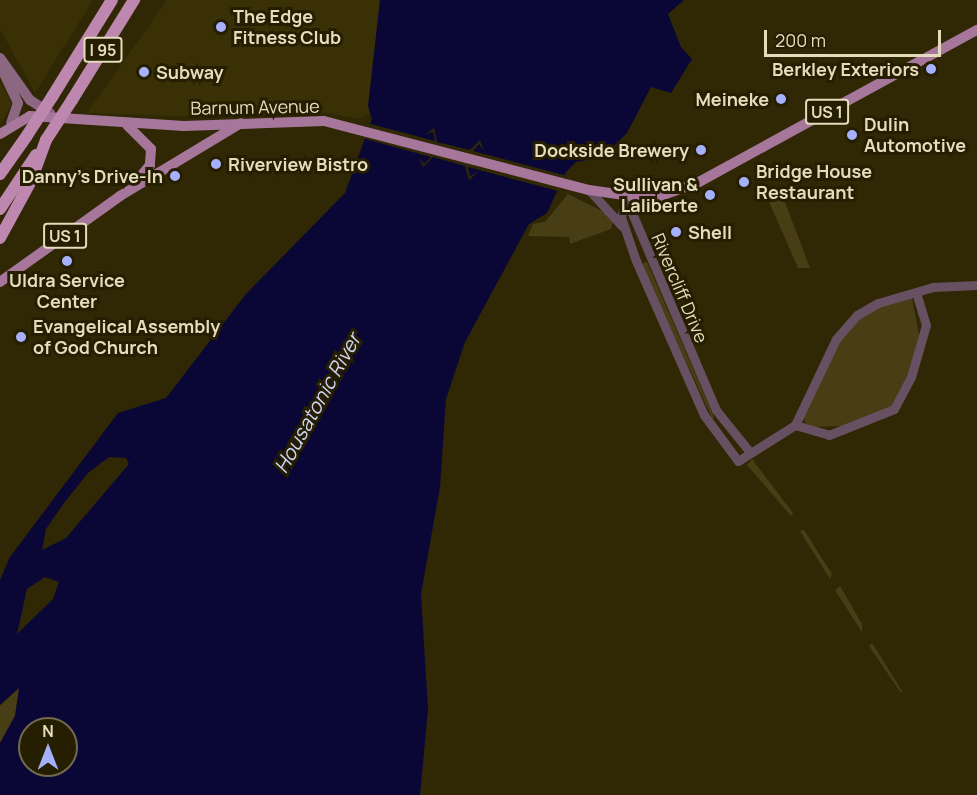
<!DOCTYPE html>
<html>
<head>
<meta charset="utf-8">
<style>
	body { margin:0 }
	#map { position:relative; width:977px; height:795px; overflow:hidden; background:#302704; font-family:Manrope,sans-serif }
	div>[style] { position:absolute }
	.built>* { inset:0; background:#393006 }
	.green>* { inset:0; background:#473e15 }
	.water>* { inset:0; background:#0a0736 }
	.pier>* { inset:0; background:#302704 }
	.tertiary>* { height:9px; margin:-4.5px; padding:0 4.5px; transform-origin:4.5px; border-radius:4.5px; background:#675061 }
	.secondary>* { height:10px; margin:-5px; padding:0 5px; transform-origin:5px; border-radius:5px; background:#8b6781 }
	.primary>* { height:10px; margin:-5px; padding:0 5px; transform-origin:5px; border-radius:5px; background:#a6779a }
	.motorway>* { height:12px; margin:-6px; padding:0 6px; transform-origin:6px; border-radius:6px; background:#be87b0 }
	.motorway-bridge>* { height:12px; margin:-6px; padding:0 6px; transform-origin:6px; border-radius:6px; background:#be87b0 }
	.dots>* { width:16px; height:16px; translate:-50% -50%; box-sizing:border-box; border:3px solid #261e00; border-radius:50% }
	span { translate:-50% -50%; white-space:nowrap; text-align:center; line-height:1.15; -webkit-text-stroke:6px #261e00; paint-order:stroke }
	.shield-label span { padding:2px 4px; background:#261e00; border:2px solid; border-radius:4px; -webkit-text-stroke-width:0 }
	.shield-label { font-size:16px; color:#e4dcbc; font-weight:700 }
	.poi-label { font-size:18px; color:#e4dcbc; font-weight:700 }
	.left { translate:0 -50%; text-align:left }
	.right { translate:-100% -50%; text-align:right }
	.street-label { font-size:18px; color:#e4dcbc }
	.water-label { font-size:20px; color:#cfd6f8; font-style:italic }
	.north { position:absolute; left:18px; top:717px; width:60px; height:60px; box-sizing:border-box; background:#261e00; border:2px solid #726a4b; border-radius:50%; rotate:0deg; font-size:16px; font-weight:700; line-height:24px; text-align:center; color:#e4dcbc }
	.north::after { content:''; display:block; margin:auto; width:21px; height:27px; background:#a5b1fc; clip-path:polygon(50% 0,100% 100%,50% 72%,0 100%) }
	.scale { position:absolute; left:764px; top:30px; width:177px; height:27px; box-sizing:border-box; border:3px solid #e4dcbc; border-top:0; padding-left:8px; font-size:18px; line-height:21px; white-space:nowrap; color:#e4dcbc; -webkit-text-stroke:4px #261e00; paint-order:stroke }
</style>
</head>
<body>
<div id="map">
	<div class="built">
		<i style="clip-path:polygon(0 0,93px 0,35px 93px,0 29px)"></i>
		<i style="clip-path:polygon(167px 0,380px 0,371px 112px,361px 119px,316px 111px,214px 117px,87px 113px)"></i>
		<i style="clip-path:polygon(0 81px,12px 104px,0 125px)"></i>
	</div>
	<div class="green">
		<i style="clip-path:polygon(772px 188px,780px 189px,810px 268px,798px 268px,766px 195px)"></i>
		<i style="clip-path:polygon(568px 194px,604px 212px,613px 222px,611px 229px,570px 244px,569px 237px,528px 236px,533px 224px,545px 222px)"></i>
		<i style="clip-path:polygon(647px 262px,714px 417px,713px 420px,641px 264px)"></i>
		<i style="clip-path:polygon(912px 298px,919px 335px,908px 376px,891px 406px,847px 426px,808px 427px,803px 418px,840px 340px,857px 320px,885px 304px)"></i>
		<i style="clip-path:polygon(752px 459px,793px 513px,791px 516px,747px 465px)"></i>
		<i style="clip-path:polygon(804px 530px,832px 574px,830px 579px,800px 531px)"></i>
		<i style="clip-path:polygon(840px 586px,862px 624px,862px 632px,835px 590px)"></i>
		<i style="clip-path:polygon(872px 643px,902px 691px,901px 693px,869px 646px)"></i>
		<i style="clip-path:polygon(20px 687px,15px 716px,0 743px,0 705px)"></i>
	</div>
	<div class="water">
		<i style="clip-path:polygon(evenodd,380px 0,684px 0,668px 14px,681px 47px,692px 59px,671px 93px,651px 87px,627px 133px,603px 157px,576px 162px,566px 172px,547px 213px,529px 224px,465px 342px,446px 399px,440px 487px,421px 594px,428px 709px,420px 795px,0 795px,0 743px,15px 716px,19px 688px,0 705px,0 580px,10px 557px,118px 413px,166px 398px,246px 294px,345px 193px,372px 119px,368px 106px,380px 0,109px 457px,126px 458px,129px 464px,66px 538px,42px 550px,46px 529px,64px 503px,88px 473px,109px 457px,380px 0,45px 577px,59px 582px,53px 599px,17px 634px,27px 589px,45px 577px,380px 0,30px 729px,66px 729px,66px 765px,30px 765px,30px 729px)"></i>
	</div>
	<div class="pier">
		<i style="clip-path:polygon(367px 123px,435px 141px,433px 132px,425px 135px,434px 128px,437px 142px,470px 150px,480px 140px,484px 151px,479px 144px,473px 151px,567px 176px,562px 192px,468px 167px,470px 176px,478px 172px,469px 180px,465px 166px,433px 157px,423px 167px,419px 157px,424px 164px,431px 157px,362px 138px)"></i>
	</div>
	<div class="tertiary">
		<i style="left:589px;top:190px;width:49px;rotate:47.5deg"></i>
		<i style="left:795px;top:425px;width:35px;rotate:16deg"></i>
		<i style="left:829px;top:435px;width:70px;rotate:-21.8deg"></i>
		<i style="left:894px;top:409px;width:36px;rotate:-62deg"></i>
		<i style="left:911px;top:377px;width:54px;rotate:-73.9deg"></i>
		<i style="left:926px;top:325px;width:34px;rotate:-107deg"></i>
		<i style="left:749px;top:451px;width:53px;rotate:-128.8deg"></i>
		<i style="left:716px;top:410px;width:229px;rotate:-113.1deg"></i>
		<i style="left:626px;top:199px;width:19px;rotate:106deg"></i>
		<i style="left:621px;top:217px;width:46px;rotate:71.2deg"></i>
		<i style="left:636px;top:261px;width:168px;rotate:66.2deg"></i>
		<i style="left:704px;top:415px;width:57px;rotate:53.5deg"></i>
		<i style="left:738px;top:461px;width:67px;rotate:-32.3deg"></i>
		<i style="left:795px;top:425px;width:95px;rotate:-64.5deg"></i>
		<i style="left:836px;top:339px;width:32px;rotate:-49deg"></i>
		<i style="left:857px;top:315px;width:24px;rotate:-30deg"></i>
		<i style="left:878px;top:303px;width:57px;rotate:-16.2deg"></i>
		<i style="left:933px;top:287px;width:44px;rotate:-2.6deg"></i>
	</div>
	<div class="secondary">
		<i style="left:0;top:58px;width:52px;rotate:54.5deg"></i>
		<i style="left:30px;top:100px;width:24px;rotate:33deg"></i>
		<i style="left:0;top:65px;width:42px;rotate:64.7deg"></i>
		<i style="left:18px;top:103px;width:21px;rotate:109deg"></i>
	</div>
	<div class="primary">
		<i style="left:127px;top:125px;width:34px;rotate:45deg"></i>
		<i style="left:151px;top:149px;width:16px;rotate:94deg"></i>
		<i style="left:150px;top:165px;width:19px;rotate:129deg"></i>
		<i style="left:0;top:134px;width:35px;rotate:-31deg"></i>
		<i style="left:30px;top:116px;width:154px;rotate:3.7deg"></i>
		<i style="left:184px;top:126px;width:140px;rotate:-2deg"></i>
		<i style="left:324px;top:121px;width:274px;rotate:14.6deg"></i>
		<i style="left:589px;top:190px;width:64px;rotate:8.1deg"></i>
		<i style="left:652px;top:199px;width:50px;rotate:-19.9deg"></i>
		<i style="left:699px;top:182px;width:317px;rotate:-28.7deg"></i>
		<i style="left:0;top:282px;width:148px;rotate:-35.6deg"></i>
		<i style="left:120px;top:196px;width:141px;rotate:-31.1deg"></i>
	</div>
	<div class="motorway">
		<i style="left:52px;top:97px;width:114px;rotate:-58.3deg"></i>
		<i style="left:72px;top:100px;width:118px;rotate:-58.2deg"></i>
		<i style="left:0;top:174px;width:45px;rotate:-54.9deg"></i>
		<i style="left:0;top:209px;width:65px;rotate:-56.3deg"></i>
		<i style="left:0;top:238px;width:65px;rotate:-61.5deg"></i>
		<i style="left:31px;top:181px;width:44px;rotate:-69.9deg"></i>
	</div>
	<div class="motorway-bridge">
		<i style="left:26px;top:137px;width:48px;rotate:-57deg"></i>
		<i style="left:46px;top:140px;width:48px;rotate:-57deg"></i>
	</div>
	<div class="dots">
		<i style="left:221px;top:27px;background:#a5b1fc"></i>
		<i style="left:931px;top:69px;background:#a5b1fc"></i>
		<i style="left:144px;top:72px;background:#a5b1fc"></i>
		<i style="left:781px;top:99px;background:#a5b1fc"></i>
		<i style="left:852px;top:135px;background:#a5b1fc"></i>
		<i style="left:701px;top:150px;background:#a5b1fc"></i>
		<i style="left:216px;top:164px;background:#a5b1fc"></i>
		<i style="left:175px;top:176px;background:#a5b1fc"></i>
		<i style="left:744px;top:182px;background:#a5b1fc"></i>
		<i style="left:710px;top:195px;background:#a5b1fc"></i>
		<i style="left:676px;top:232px;background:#a5b1fc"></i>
		<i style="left:67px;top:261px;background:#a5b1fc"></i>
		<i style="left:21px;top:337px;background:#a5b1fc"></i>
	</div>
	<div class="shield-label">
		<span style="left:103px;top:50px">I 95</span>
		<span style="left:827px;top:112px">US 1</span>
		<span style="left:65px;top:236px">US 1</span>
	</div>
	<div class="poi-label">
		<span class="left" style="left:233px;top:27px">The Edge<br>Fitness Club</span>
		<span class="right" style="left:919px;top:69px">Berkley Exteriors</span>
		<span class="left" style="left:156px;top:72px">Subway</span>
		<span class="right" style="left:769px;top:99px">Meineke</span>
		<span class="left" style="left:864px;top:135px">Dulin<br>Automotive</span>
		<span class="right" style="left:689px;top:150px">Dockside Brewery</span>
		<span class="left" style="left:228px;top:164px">Riverview Bistro</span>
		<span class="left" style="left:756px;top:182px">Bridge House<br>Restaurant</span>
		<span class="right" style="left:163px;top:176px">Danny's Drive-In</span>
		<span class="right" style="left:698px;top:195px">Sullivan &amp;<br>Laliberte</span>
		<span class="left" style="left:688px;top:232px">Shell</span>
		<span style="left:67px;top:291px">Uldra Service<br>Center</span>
		<span class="left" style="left:33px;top:337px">Evangelical Assembly<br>of God Church</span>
	</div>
	<div class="street-label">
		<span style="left:255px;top:107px;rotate:-1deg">Barnum Avenue</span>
		<span style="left:680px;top:288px;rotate:67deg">Rivercliff Drive</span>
	</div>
	<div class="water-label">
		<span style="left:317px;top:403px;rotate:-61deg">Housatonic River</span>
	</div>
	<div class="north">N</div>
	<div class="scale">200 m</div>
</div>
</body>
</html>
